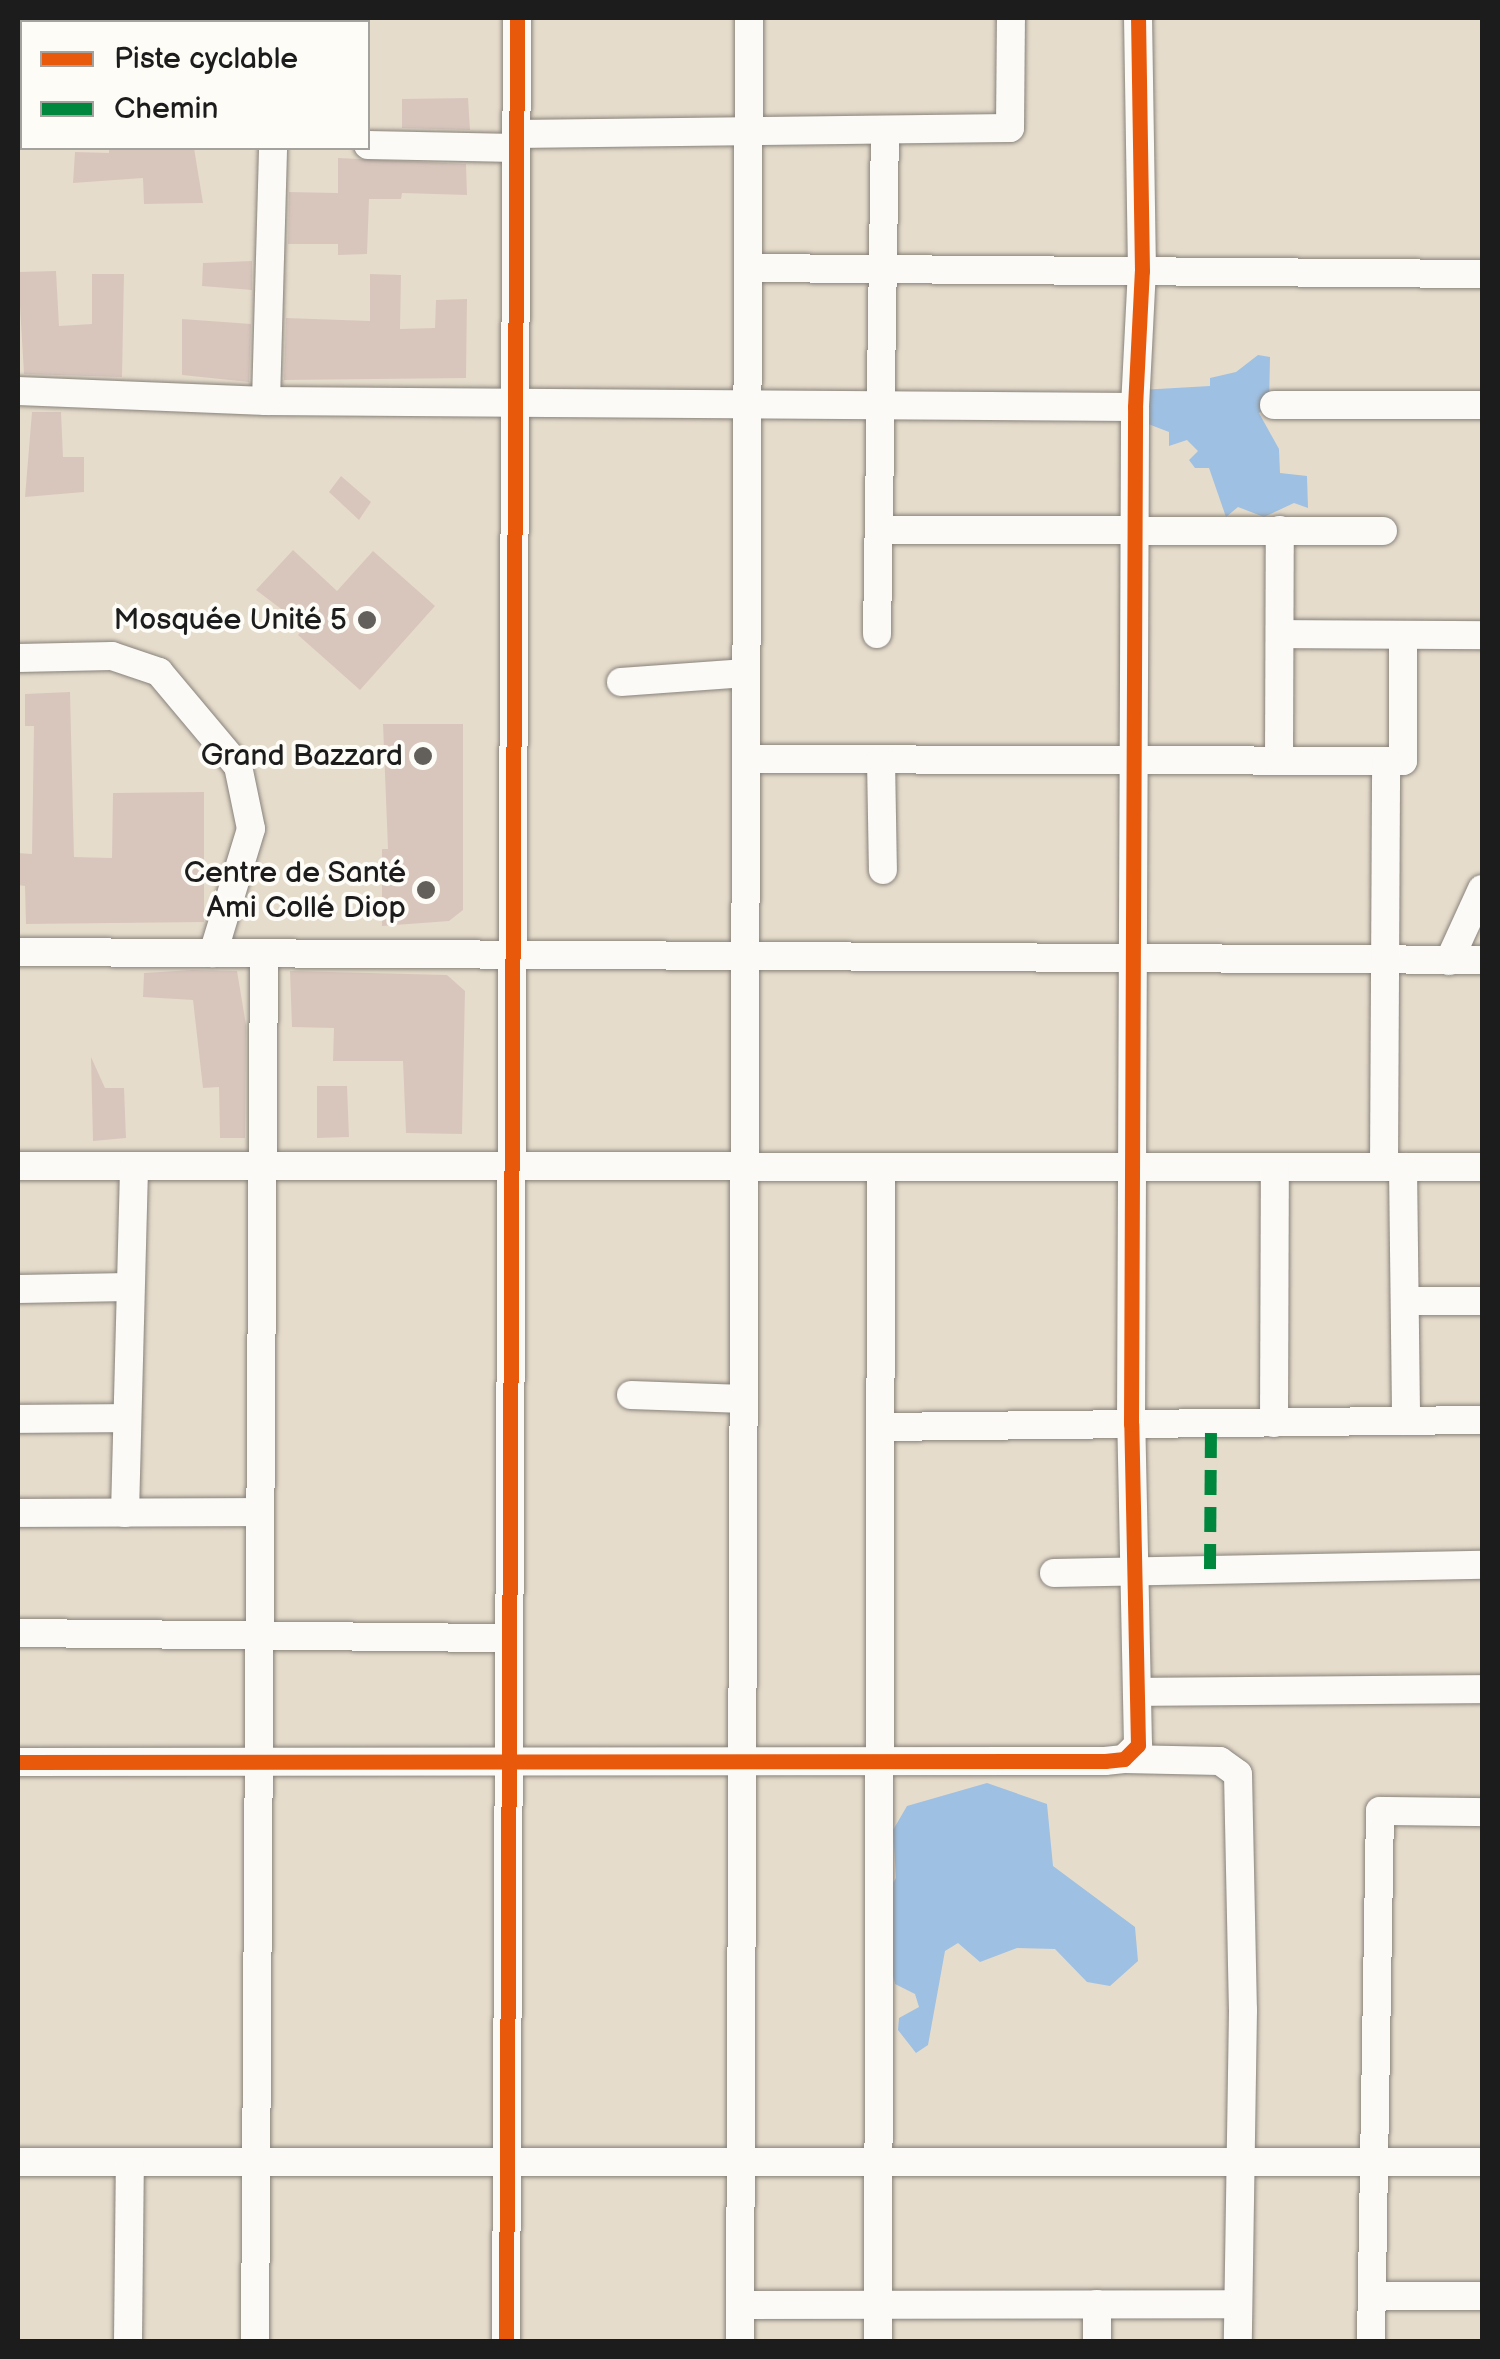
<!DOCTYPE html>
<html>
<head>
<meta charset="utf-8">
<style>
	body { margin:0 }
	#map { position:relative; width:1500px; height:2359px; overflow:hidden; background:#e6dccc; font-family:"Balsamiq Sans",sans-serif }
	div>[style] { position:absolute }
	.water>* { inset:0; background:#9ec0e3 }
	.building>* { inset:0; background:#d8c6bd }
	.roads { filter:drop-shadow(0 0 2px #87827a) drop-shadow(0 0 2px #87827a) }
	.minor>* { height:28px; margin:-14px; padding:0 14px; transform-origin:14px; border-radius:14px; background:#fbfaf7 }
	.quiet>* { height:12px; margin-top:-6px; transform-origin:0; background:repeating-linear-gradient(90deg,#00873e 0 25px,transparent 0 37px) }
	.cycleway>* { height:15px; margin:-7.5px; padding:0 7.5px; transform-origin:7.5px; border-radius:7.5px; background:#e8590c }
	.dots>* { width:28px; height:28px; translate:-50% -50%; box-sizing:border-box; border:5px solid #fdfcf7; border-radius:50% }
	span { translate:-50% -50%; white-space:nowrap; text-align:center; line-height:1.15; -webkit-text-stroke:8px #fdfcf7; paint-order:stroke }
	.poi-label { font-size:30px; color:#1c1c1c }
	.right { translate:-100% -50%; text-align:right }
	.frame { position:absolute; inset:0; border:20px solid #1c1c1c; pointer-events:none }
	.legend { position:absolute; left:20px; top:20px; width:350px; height:130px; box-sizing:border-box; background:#fdfcf7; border:2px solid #a3a29f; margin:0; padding:12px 18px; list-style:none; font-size:30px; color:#1c1c1c }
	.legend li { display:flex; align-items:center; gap:20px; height:50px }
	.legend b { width:50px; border:2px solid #a3a29f }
</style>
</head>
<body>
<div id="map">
	<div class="water">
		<i style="clip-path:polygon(1258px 355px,1270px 357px,1269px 406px,1259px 413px,1279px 449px,1280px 473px,1307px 476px,1308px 508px,1294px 503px,1264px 517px,1238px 507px,1226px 517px,1209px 468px,1195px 468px,1189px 460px,1198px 451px,1187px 440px,1169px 446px,1169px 432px,1143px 422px,1140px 390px,1210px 386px,1210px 378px,1236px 372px)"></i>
		<i style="clip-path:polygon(987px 1783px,1047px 1804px,1053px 1866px,1135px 1927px,1138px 1961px,1110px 1986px,1087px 1982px,1055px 1949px,1017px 1948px,980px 1962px,958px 1943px,945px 1951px,928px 2045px,916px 2053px,898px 2030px,899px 2018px,919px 2007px,915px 1994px,895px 1984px,892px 1971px,885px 1896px,896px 1878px,893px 1830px,907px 1806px)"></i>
	</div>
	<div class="building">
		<i style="clip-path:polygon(468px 98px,470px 130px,402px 128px,402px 99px)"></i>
		<i style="clip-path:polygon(109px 148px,194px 148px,203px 203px,144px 204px,143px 178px,73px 183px,75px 152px,109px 153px)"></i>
		<i style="clip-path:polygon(338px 158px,466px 164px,467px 195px,402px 193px,401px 199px,369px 199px,367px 254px,338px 255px,338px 244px,288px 244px,289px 192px,338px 193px)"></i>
		<i style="clip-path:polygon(252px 261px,252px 290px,202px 286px,203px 263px)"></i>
		<i style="clip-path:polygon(56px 271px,59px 326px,92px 324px,92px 274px,124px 274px,122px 377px,24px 374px,18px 272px)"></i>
		<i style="clip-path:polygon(370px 274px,401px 275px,400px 329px,435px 328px,436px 300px,467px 299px,466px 378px,284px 380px,286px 318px,370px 321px)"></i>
		<i style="clip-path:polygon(182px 319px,251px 324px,249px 382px,182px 375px)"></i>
		<i style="clip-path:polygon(32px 412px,61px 412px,63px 457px,84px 457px,84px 492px,25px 497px)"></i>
		<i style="clip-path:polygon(341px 476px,371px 502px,359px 520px,329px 492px)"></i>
		<i style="clip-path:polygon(293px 550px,337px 591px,373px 551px,435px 606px,360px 690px,298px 635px,305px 627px,256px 590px)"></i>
		<i style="clip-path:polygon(70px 692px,74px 857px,112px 858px,113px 793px,204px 792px,204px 922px,26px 924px,25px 886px,18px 885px,18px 853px,32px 854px,34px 726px,25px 726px,25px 694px)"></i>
		<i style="clip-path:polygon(383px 724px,463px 724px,463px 910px,449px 921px,382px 926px,382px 849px,388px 849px)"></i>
		<i style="clip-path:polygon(192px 970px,237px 971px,246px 1025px,245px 1138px,220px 1138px,219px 1087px,203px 1088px,193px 1000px,143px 997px,144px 973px)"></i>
		<i style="clip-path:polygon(290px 971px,447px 975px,465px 991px,462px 1134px,406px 1133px,403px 1061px,333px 1061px,334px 1028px,292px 1027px)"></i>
		<i style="clip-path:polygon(91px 1057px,105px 1088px,124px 1088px,126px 1138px,93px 1141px)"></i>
		<i style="clip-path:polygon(317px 1086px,347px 1086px,349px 1137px,317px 1138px)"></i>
	</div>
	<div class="roads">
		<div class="minor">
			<i style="left:271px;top:22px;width:4px;rotate:-90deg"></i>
			<i style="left:18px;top:111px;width:4px"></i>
			<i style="left:516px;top:134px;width:494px;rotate:-0.7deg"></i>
			<i style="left:1010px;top:128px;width:110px;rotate:-89.5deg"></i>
			<i style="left:368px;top:145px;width:148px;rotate:1.2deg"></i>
			<i style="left:748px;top:268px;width:734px;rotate:0.47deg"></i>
			<i style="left:18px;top:391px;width:248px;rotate:2.3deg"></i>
			<i style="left:266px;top:401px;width:869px;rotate:0.4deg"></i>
			<i style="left:266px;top:401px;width:253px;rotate:-88.4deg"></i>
			<i style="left:1274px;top:405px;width:208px"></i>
			<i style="left:879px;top:530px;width:504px;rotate:0.11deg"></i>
			<i style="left:877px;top:634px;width:504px;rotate:-89.09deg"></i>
			<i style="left:1280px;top:634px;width:202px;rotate:0.3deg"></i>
			<i style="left:18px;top:658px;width:94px;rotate:-1.2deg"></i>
			<i style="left:112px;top:656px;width:50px;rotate:18.8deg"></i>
			<i style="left:159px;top:672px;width:123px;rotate:50deg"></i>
			<i style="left:238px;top:766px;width:64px;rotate:78.3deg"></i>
			<i style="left:251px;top:829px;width:130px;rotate:107deg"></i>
			<i style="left:621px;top:682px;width:125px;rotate:-4.1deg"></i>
			<i style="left:746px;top:759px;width:657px;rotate:0.17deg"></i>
			<i style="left:1403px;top:761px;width:126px;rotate:-90deg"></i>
			<i style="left:881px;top:760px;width:110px;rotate:89deg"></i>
			<i style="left:1279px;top:760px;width:230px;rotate:-89.8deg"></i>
			<i style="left:18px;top:952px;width:1464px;rotate:0.31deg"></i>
			<i style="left:1449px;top:961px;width:79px;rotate:-65.4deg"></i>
			<i style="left:18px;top:1166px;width:1464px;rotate:0.04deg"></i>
			<i style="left:1384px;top:1167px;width:406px;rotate:-89.7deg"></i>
			<i style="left:1403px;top:1167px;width:254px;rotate:89.3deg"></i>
			<i style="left:18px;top:1289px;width:111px;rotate:-1deg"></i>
			<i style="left:1405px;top:1301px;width:77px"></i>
			<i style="left:631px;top:1395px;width:113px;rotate:2deg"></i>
			<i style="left:18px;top:1419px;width:107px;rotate:-0.5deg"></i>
			<i style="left:1274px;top:1423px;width:256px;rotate:-89.8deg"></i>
			<i style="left:880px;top:1427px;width:602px;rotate:-0.67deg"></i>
			<i style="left:18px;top:1513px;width:242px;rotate:-0.2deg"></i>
			<i style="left:125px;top:1513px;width:347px;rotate:-88.5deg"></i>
			<i style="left:1054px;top:1573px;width:428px;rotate:-1.1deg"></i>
			<i style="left:18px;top:1633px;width:491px;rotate:0.6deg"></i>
			<i style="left:1139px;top:1692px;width:343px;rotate:-0.5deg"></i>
			<i style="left:1124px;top:1759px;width:96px;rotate:1.2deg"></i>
			<i style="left:1220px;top:1761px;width:22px;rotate:36deg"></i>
			<i style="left:1238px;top:1774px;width:236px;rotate:88.8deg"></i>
			<i style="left:1243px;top:2010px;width:332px;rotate:90.9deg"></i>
			<i style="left:18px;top:1762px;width:1087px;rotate:-0.05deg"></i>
			<i style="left:1105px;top:1761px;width:19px;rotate:-6deg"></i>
			<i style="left:1124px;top:1759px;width:20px;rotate:-45deg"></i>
			<i style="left:1138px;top:1745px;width:321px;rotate:-91.2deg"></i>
			<i style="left:1131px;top:1424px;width:1017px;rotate:-89.77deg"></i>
			<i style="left:1135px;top:407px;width:136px;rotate:-87.1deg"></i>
			<i style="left:1142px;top:271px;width:253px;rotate:-90.9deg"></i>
			<i style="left:18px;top:2162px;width:1464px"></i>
			<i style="left:1372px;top:2296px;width:110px"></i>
			<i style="left:740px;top:2305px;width:498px;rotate:-0.1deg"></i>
			<i style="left:128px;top:2342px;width:179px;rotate:-89.4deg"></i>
			<i style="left:255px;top:2342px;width:1388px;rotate:-89.63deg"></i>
			<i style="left:506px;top:2342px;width:2324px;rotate:-89.73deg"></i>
			<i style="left:740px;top:2342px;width:2324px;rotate:-89.78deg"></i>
			<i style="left:878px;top:2342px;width:1175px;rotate:-89.85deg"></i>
			<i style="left:1097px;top:2342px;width:38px;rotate:-90deg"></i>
			<i style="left:1371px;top:2342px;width:531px;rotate:-89.03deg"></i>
			<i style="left:1380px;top:1811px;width:102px;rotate:0.6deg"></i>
		</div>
	</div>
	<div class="quiet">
		<i style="left:1210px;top:1569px;width:146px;rotate:-89.6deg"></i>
	</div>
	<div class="cycleway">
		<i style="left:18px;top:1762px;width:1087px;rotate:-0.05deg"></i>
		<i style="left:1105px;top:1761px;width:19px;rotate:-6deg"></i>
		<i style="left:1124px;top:1759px;width:20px;rotate:-45deg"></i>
		<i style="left:1138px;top:1745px;width:321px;rotate:-91.2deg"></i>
		<i style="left:1131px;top:1424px;width:1017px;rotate:-89.77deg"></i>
		<i style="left:1135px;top:407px;width:136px;rotate:-87.1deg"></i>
		<i style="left:1142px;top:271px;width:253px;rotate:-90.9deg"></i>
		<i style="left:506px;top:2342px;width:2324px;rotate:-89.73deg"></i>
	</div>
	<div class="dots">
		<i style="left:367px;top:620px;background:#635f5a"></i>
		<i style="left:423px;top:756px;background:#635f5a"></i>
		<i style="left:426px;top:890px;background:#635f5a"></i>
	</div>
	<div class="poi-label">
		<span class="right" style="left:347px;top:620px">Mosquée Unité 5</span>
		<span class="right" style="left:403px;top:756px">Grand Bazzard</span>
		<span class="right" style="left:406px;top:890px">Centre de Santé<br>Ami Collé Diop</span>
	</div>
	<div class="frame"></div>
	<ul class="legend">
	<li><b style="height:12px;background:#e8590c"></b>Piste cyclable</li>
	<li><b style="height:12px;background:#00873e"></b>Chemin</li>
	</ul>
</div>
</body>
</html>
